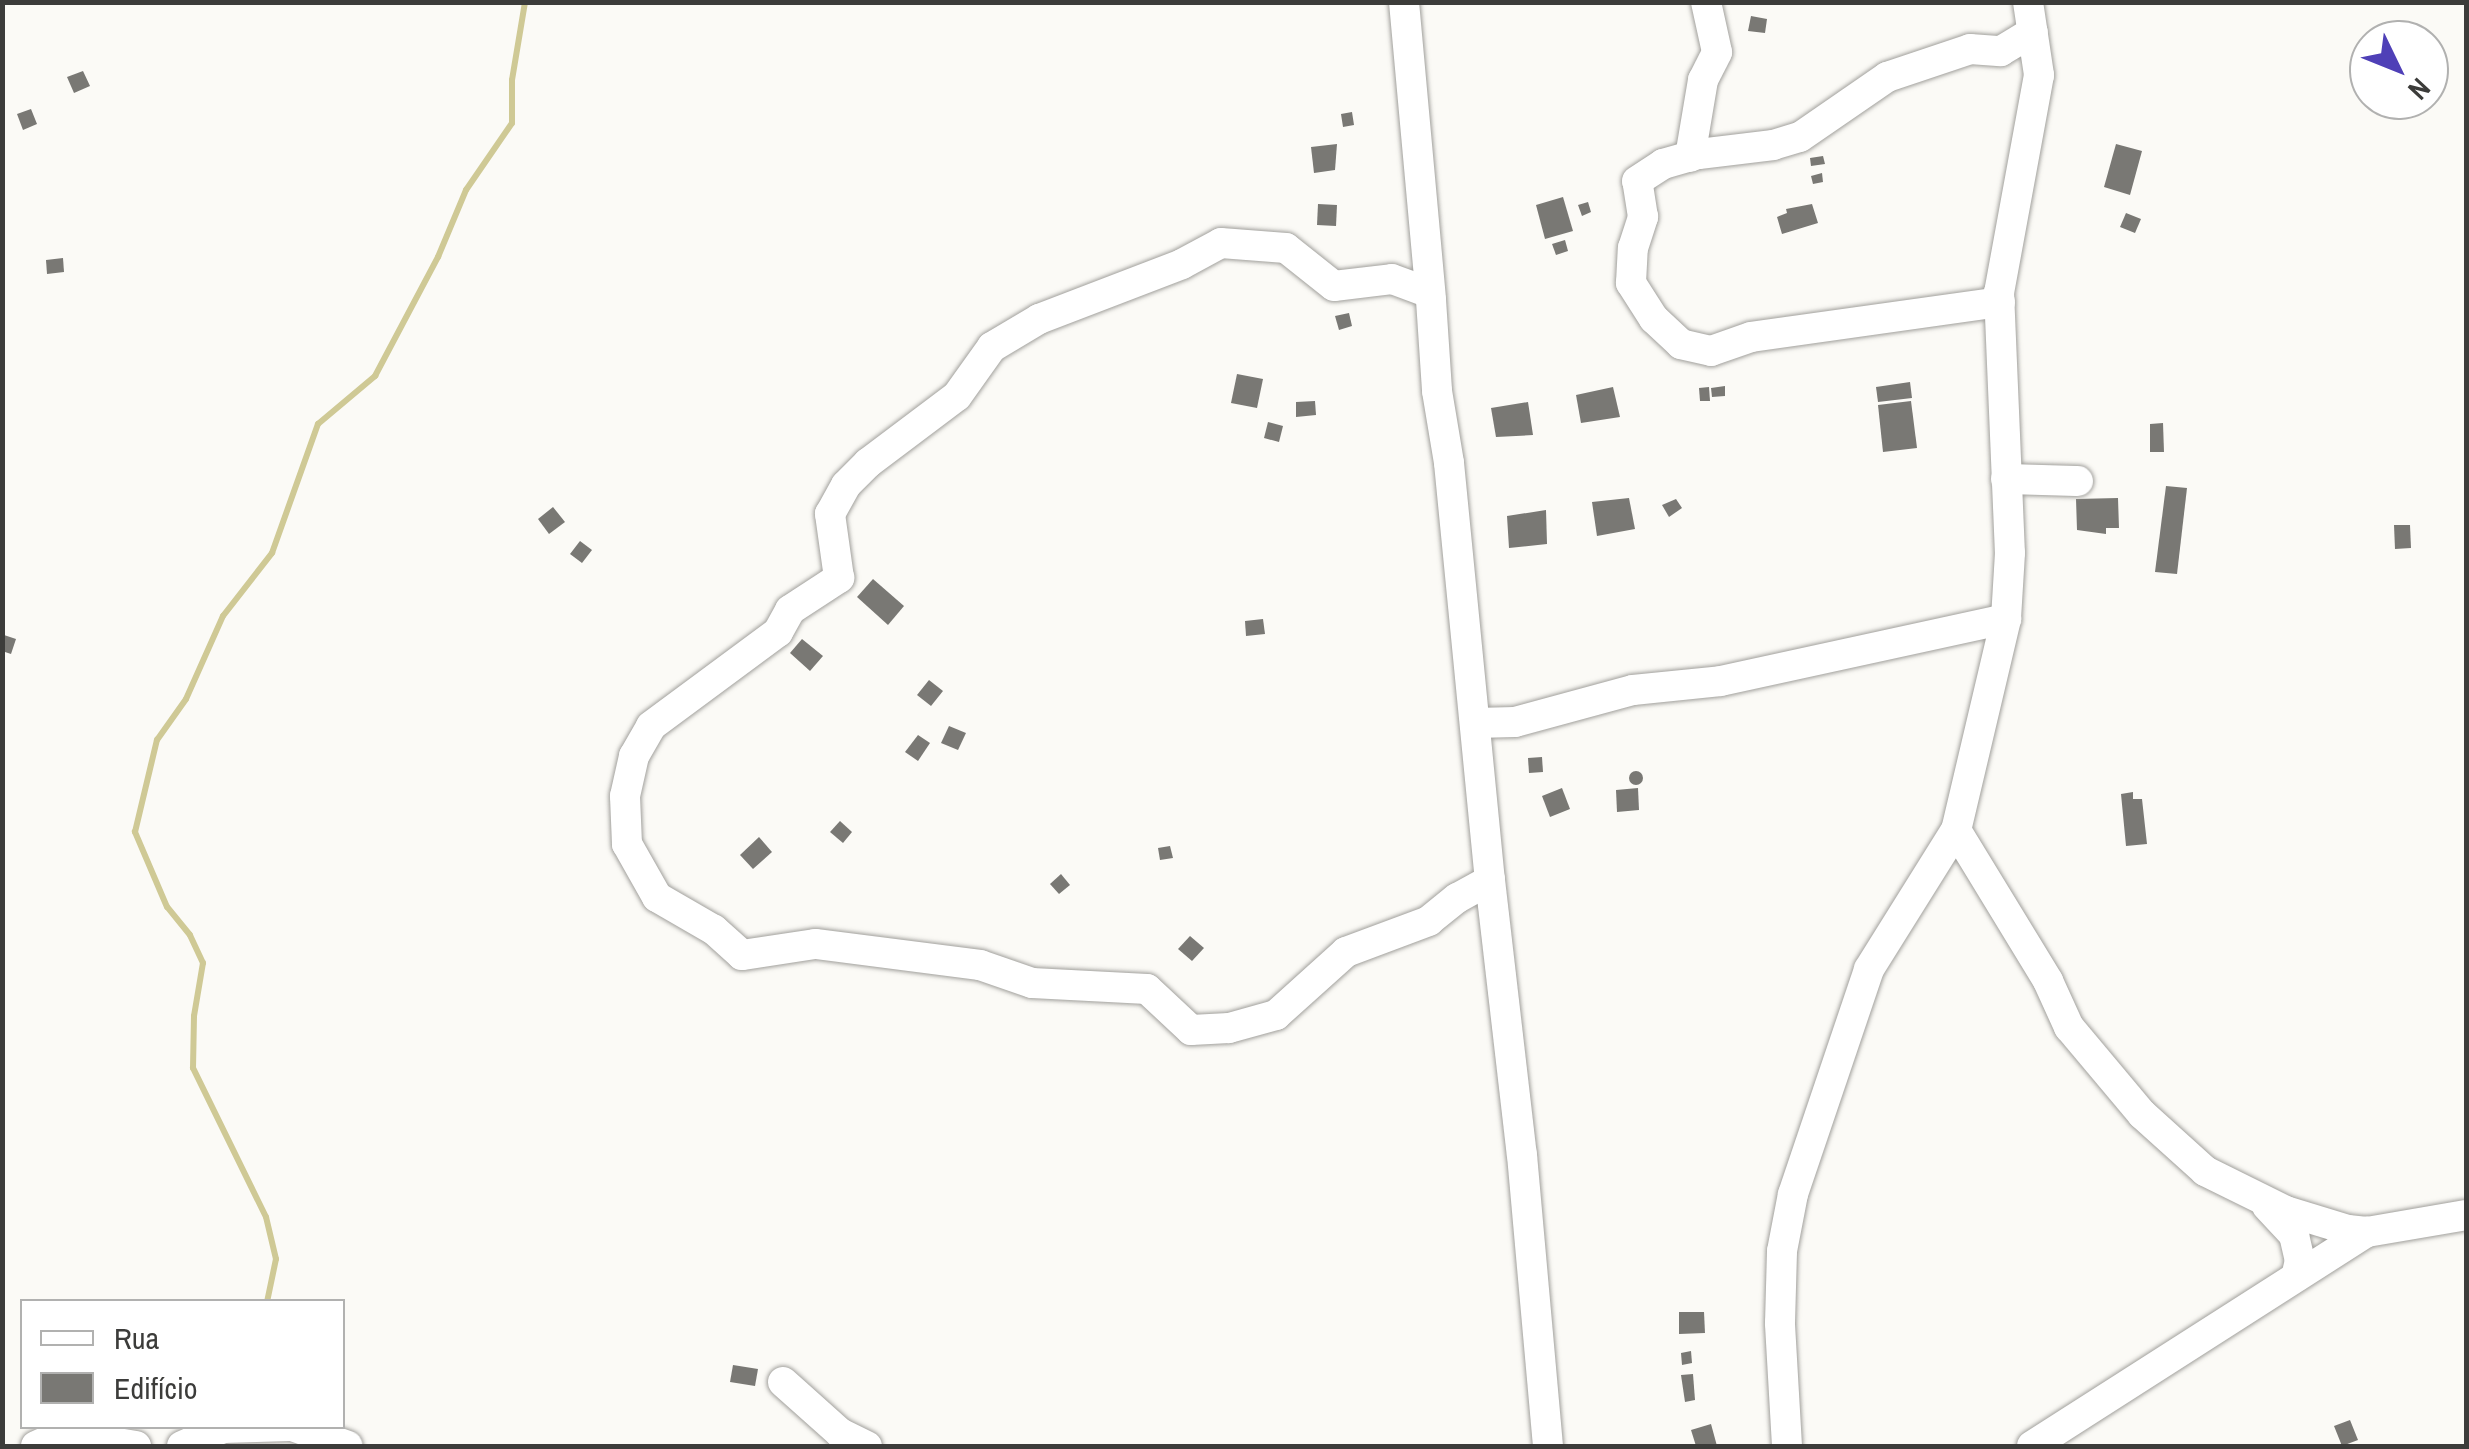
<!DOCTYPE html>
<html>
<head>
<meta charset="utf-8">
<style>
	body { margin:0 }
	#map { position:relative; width:2469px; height:1449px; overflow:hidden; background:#fbfaf6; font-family:"Archivo Narrow",sans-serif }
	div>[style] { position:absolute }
	.stream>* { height:6px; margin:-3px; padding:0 3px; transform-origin:3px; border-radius:3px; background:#cfc995 }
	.building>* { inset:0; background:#797874 }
	.round { border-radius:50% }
	.roads { filter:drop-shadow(0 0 2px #a1a09c) drop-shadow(0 0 2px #a1a09c) }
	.minor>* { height:30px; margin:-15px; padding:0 15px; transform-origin:15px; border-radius:15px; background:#fff }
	span { translate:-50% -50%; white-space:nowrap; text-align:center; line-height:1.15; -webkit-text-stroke:10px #fff; paint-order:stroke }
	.frame { position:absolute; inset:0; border:5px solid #3c3c3a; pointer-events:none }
	.legend { position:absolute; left:20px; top:1299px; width:325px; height:130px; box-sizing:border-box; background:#fff; border:2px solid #b1b1b0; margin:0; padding:12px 18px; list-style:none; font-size:30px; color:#3c3c3a }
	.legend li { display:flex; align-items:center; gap:20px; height:50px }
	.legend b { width:50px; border:2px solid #b1b1b0 }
	.north { position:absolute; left:2349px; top:20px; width:100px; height:100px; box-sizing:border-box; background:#fff; border:2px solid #b1b1b0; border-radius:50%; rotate:133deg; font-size:28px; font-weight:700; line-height:40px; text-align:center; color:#3c3c3a }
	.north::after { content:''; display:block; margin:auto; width:35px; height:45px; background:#4f40b7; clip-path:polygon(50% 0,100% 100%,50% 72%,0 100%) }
</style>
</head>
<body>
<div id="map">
	<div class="stream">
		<i style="left:267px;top:1302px;width:44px;rotate:-78.2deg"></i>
		<i style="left:276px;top:1259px;width:43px;rotate:-103.4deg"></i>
		<i style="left:266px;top:1217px;width:166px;rotate:-116.1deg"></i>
		<i style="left:193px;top:1068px;width:52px;rotate:-88.9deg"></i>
		<i style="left:194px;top:1016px;width:54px;rotate:-80.4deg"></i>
		<i style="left:203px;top:963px;width:31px;rotate:-115deg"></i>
		<i style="left:190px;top:935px;width:36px;rotate:-129deg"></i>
		<i style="left:167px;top:907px;width:82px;rotate:-113.1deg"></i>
		<i style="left:135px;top:832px;width:95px;rotate:-76.6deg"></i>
		<i style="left:157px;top:740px;width:50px;rotate:-54.7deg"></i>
		<i style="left:186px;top:699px;width:91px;rotate:-66deg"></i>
		<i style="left:223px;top:616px;width:80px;rotate:-52.1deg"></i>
		<i style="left:272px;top:553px;width:137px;rotate:-70.4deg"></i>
		<i style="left:318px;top:424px;width:75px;rotate:-40.1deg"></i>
		<i style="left:375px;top:376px;width:135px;rotate:-62.1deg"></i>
		<i style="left:438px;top:257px;width:73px;rotate:-67.3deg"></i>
		<i style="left:466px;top:190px;width:81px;rotate:-55.5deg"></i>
		<i style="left:512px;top:123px;width:43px;rotate:-90deg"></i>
		<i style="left:512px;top:80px;width:79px;rotate:-80.5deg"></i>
	</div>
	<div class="building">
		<i style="clip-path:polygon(1751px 16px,1767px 19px,1765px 33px,1748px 31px)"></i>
		<i style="clip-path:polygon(83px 71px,90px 86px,74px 93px,67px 77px)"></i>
		<i style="clip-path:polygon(31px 109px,37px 124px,23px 130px,17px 114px)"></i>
		<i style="clip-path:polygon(1352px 112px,1354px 125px,1343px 127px,1341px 114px)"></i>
		<i style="clip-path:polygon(1337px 144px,1335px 170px,1314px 173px,1311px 147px)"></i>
		<i style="clip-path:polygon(2116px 144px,2142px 151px,2130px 195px,2104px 187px)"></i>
		<i style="clip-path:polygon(1823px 156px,1825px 164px,1811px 166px,1810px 158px)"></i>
		<i style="clip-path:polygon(1822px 173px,1823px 182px,1813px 184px,1811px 176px)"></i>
		<i style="clip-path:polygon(1563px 197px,1573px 231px,1545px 239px,1536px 205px)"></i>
		<i style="clip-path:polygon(1588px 202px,1591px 212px,1582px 216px,1578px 205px)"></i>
		<i style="clip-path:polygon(1318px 204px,1337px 205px,1336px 226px,1317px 225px)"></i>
		<i style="clip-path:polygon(1812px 204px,1818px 223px,1782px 234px,1777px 217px,1787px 213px,1786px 209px)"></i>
		<i style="clip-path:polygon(2126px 213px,2141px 219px,2135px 233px,2120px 227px)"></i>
		<i style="clip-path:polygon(1565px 240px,1568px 251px,1556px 255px,1552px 244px)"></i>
		<i style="clip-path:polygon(63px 258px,64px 272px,47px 274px,46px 260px)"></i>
		<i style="clip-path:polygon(1349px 313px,1352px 326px,1339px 330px,1335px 316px)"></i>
		<i style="clip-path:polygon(1237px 374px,1263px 379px,1257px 408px,1231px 403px)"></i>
		<i style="clip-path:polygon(1910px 382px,1912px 398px,1878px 402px,1876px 387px)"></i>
		<i style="clip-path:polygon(1725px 386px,1725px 396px,1712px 397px,1711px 388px)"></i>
		<i style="clip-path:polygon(1613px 387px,1620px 417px,1581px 423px,1576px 395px)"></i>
		<i style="clip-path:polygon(1709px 387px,1710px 401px,1700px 401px,1699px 388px)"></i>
		<i style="clip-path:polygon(1315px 401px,1316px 415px,1296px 417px,1296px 402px)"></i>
		<i style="clip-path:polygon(1911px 401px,1917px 448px,1883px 452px,1878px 405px)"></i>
		<i style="clip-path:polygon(1528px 402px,1533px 435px,1496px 437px,1491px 408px)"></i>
		<i style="clip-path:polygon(1268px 422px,1283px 426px,1279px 442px,1264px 438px)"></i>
		<i style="clip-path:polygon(2163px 423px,2164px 452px,2150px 452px,2150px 424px)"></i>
		<i style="clip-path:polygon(2166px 486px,2187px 488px,2177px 574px,2155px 572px)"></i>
		<i style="clip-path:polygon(1629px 498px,1635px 529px,1597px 536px,1592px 502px)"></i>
		<i style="clip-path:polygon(2118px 498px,2119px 528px,2106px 528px,2106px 534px,2077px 530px,2076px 499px)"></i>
		<i style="clip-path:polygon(1676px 499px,1682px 508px,1669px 517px,1662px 505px)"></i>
		<i style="clip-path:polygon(553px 507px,565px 522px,549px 534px,538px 519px)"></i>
		<i style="clip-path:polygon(1546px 510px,1547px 544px,1509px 548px,1507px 516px)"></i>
		<i style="clip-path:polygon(2394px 525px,2410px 525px,2411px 548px,2395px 549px)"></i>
		<i style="clip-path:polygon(580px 541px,592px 550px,582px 563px,570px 554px)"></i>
		<i style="clip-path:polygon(873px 579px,904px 606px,888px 625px,857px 597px)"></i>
		<i style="clip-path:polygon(1263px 619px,1265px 634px,1246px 636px,1245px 621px)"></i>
		<i style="clip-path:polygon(4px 635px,16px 639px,11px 654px,2px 651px)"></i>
		<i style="clip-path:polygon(802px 639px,823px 656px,810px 671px,790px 653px)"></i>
		<i style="clip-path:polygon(929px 680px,943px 691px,931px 706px,917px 695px)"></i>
		<i style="clip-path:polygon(949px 726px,966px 733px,958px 750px,941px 743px)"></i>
		<i style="clip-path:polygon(918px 735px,930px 743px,918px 761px,905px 752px)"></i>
		<i style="clip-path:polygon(1542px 757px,1543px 772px,1529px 773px,1528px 758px)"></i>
		<i class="round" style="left:1629px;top:771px;width:14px;height:14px"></i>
		<i style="clip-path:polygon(1562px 788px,1570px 809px,1550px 817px,1542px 796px)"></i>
		<i style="clip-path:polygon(1638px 788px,1639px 810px,1617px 812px,1616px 790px)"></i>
		<i style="clip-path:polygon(2133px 792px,2133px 799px,2142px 799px,2147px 844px,2126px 846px,2121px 794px)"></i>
		<i style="clip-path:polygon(840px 821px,852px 832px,843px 843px,830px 832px)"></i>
		<i style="clip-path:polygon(759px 837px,772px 852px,753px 869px,740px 855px)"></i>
		<i style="clip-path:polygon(1170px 846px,1173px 858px,1160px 860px,1158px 848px)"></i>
		<i style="clip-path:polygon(1061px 874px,1070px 885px,1059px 894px,1050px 884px)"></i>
		<i style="clip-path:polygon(1190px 936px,1204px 948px,1192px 961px,1178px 949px)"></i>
		<i style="clip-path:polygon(1679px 1312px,1704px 1312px,1705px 1333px,1679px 1334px)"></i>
		<i style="clip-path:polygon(1691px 1351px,1692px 1363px,1682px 1365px,1681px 1353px)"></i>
		<i style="clip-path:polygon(733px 1365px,758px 1369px,755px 1386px,730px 1382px)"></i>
		<i style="clip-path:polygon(1693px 1374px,1695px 1400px,1685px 1402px,1681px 1375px)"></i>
		<i style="clip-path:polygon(2350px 1420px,2358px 1440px,2342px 1446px,2334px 1426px)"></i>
		<i style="clip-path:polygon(1711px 1424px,1717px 1446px,1696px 1446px,1691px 1430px)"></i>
	</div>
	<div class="roads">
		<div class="minor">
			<i style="left:1404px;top:2px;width:299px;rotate:84.8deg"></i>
			<i style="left:1431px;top:300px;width:91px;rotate:86.2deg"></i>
			<i style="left:1437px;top:391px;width:73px;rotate:80.5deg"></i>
			<i style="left:1449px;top:463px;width:419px;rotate:84.4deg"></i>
			<i style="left:1490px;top:880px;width:38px;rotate:151deg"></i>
			<i style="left:1457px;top:898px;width:36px;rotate:141deg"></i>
			<i style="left:1429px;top:921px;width:89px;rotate:159.5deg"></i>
			<i style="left:1346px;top:952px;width:94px;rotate:138deg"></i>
			<i style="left:1276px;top:1015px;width:49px;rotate:164.5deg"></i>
			<i style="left:1229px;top:1028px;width:38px;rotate:177deg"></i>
			<i style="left:1191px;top:1030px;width:60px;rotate:-137deg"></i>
			<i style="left:1147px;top:989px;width:115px;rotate:-177deg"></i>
			<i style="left:1032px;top:983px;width:55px;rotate:-160.9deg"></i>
			<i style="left:980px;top:965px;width:166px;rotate:-172.7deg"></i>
			<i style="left:815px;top:944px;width:74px;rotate:171.4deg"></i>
			<i style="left:742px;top:955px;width:38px;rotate:-138deg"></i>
			<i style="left:714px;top:930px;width:66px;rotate:-149.9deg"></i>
			<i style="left:657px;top:897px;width:61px;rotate:-119.5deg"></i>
			<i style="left:627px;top:844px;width:48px;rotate:-92.4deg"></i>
			<i style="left:625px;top:796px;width:41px;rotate:-77.3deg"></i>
			<i style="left:634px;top:756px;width:34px;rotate:-60deg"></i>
			<i style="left:651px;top:726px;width:158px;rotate:-36.5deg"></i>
			<i style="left:778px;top:632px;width:25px;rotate:-61deg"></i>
			<i style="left:790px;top:610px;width:59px;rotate:-33.1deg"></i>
			<i style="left:839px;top:578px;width:65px;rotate:-98deg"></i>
			<i style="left:830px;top:514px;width:33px;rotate:-61deg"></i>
			<i style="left:846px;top:485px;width:31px;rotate:-45deg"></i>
			<i style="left:868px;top:463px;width:111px;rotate:-37deg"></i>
			<i style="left:957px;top:396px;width:60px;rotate:-54.5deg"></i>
			<i style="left:992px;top:347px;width:55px;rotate:-30.8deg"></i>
			<i style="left:1039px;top:319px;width:153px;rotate:-21deg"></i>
			<i style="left:1182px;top:264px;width:44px;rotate:-28.3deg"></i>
			<i style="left:1221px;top:243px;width:65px;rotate:4.4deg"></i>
			<i style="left:1286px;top:248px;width:61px;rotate:38.4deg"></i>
			<i style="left:1334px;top:286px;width:58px;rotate:-6.9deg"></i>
			<i style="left:1392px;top:279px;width:40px;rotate:20.2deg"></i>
			<i style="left:2028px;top:2px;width:74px;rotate:81.4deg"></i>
			<i style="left:2039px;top:75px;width:221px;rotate:100.4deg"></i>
			<i style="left:1999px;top:292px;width:261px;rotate:87.6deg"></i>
			<i style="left:2010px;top:553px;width:66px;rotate:93.5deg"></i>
			<i style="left:2006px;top:619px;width:217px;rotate:103.3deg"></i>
			<i style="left:1956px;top:830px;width:177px;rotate:58.6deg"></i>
			<i style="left:2048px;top:981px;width:51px;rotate:65.5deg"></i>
			<i style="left:2069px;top:1027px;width:114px;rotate:50deg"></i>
			<i style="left:2142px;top:1114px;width:85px;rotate:42.1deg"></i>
			<i style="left:2205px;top:1171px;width:90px;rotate:26.3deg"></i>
			<i style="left:2286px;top:1211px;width:65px;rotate:17deg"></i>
			<i style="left:2348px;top:1230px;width:19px;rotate:6deg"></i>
			<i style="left:2367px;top:1232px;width:100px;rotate:-9.7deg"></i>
			<i style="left:1690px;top:157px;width:78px;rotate:-80.4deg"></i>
			<i style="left:1703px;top:80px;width:31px;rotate:-63deg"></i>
			<i style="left:1717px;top:52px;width:51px;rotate:-102.4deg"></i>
			<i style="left:2000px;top:302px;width:251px;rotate:172deg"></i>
			<i style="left:1751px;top:337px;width:42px;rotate:160.7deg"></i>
			<i style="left:1711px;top:351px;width:31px;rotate:-167deg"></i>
			<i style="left:1681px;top:344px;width:37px;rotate:-137deg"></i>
			<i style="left:1654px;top:319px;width:43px;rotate:-122.6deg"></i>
			<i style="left:1631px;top:283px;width:35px;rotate:-87deg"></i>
			<i style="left:1633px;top:248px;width:33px;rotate:-72deg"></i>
			<i style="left:1643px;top:217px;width:36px;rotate:-99deg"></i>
			<i style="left:1637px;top:181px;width:31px;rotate:-33deg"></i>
			<i style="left:1663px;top:164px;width:37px;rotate:-16deg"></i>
			<i style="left:1699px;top:154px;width:75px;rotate:-6.9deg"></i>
			<i style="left:1773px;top:145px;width:28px;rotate:-17deg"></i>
			<i style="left:1800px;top:137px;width:106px;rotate:-34.6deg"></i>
			<i style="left:1887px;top:77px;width:88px;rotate:-18.6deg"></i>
			<i style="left:1970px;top:49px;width:31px;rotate:4deg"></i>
			<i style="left:2001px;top:51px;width:37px;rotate:-31deg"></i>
			<i style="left:2006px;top:479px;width:72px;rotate:1.6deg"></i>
			<i style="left:1475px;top:723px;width:40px;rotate:-1.4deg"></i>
			<i style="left:1515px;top:722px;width:122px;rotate:-15.2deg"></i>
			<i style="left:1633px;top:690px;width:88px;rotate:-5.8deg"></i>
			<i style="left:1721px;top:681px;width:292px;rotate:-12.3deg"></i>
			<i style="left:1490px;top:880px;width:277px;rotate:83.4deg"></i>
			<i style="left:1522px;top:1155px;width:292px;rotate:84.9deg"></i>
			<i style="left:2267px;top:1206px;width:40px;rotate:47deg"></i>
			<i style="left:2294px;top:1235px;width:26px;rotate:77deg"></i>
			<i style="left:2300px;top:1260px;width:17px;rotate:103deg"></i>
			<i style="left:783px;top:1382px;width:76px;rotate:41.8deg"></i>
			<i style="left:840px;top:1433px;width:30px;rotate:26deg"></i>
			<i style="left:292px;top:1426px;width:59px;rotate:19.7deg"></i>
			<i style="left:36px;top:1446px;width:30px;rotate:-24deg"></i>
			<i style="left:63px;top:1434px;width:74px;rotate:9.3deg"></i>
			<i style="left:182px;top:1446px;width:45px;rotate:-23.7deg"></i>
			<i style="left:223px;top:1428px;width:67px;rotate:-1.7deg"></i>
			<i style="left:1787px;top:1446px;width:123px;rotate:-93.3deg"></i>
			<i style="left:1780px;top:1323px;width:72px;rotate:-88.4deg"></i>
			<i style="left:1782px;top:1251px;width:58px;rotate:-79.1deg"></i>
			<i style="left:1793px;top:1194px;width:237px;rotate:-71.3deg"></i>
			<i style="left:1869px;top:969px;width:164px;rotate:-58deg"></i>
			<i style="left:2032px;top:1446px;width:398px;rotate:-32.6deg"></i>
		</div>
	</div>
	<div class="frame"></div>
	<ul class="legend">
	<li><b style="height:12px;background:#fff"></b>Rua</li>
	<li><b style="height:28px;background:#797874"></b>Edifício</li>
	</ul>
	<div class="north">N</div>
</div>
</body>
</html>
